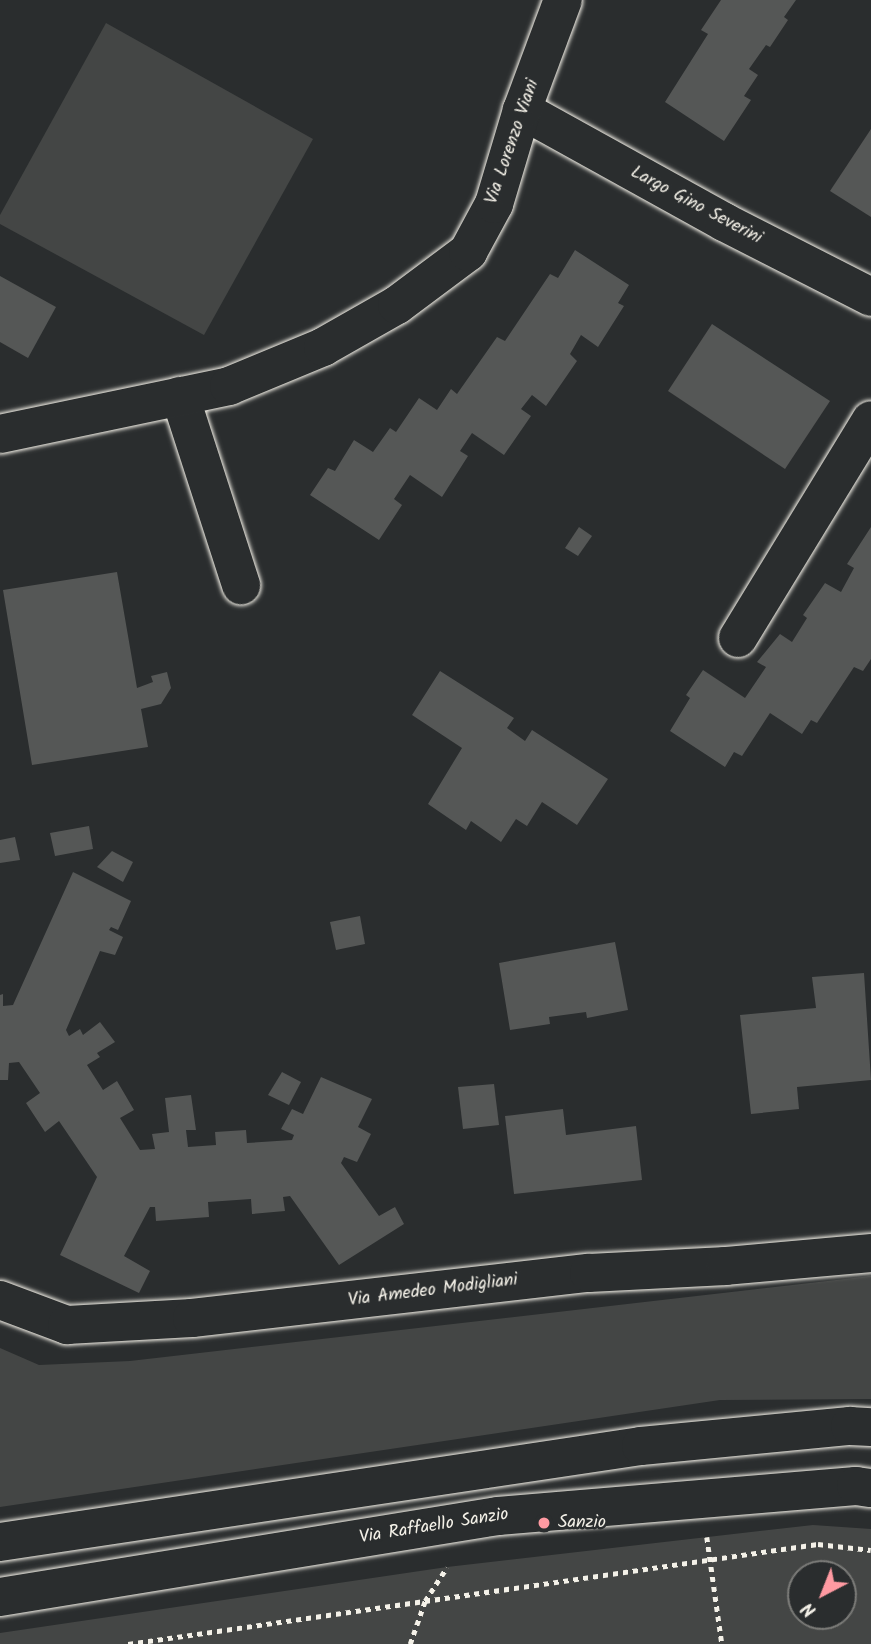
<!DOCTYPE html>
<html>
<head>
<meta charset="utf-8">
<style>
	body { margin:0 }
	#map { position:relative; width:871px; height:1644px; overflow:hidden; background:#2a2d2e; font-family:Kalam,sans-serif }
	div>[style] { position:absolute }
	.green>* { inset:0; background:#444645 }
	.building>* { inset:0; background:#555756 }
	.path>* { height:4.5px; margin-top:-2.25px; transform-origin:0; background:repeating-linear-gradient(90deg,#f4f1e8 0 5px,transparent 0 10px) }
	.roads { filter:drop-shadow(0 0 2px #f4f1e8) drop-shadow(0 0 2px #f4f1e8) }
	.minor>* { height:38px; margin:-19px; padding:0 19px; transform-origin:19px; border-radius:19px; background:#2a2d2e }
	.major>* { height:38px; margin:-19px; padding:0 19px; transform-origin:19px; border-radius:19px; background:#2a2d2e }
	.dots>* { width:19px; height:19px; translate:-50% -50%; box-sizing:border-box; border:4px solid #2a2d2e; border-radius:50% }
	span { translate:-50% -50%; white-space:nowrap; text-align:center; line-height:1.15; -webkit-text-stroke:5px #2a2d2e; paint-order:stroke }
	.street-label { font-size:18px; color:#f4f1e8 }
	.poi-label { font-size:18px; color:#f4f1e8 }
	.left { translate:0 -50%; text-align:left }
	.north { position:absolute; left:787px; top:1560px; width:70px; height:70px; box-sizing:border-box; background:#2a2d2e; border:2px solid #7b7b78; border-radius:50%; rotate:222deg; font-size:19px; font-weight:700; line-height:28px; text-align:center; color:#f4f1e8 }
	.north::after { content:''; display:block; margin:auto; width:24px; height:32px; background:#ff9aa2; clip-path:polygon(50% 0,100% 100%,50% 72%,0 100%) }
</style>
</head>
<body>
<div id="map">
	<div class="green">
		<i style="clip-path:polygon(106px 23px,313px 139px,204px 335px,0 224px,0 215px)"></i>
		<i style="clip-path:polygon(871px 1276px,871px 1399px,720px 1400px,0 1507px,0 1348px,39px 1365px,130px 1361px)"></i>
		<i style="clip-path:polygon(evenodd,813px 1525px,871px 1529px,871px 1644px,0 1644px,0 1633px,447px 1567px,813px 1525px,801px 1574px,843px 1574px,843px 1616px,801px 1616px,801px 1574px)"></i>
	</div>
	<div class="building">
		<i style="clip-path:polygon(721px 0,796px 0,784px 17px,788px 20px,770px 47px,766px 45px,749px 69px,758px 75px,744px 96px,751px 100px,724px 141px,665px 102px,708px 34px,701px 30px)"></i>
		<i style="clip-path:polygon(871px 129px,871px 217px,830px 191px)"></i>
		<i style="clip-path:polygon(575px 250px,629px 285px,618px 303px,624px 306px,598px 347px,581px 335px,570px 354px,577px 361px,546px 406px,532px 395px,521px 409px,531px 416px,504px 455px,472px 433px,460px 451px,468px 456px,442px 497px,410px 475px,394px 499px,402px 505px,379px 540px,310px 495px,328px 468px,335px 471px,354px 440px,373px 452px,390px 428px,396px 432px,419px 398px,437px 410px,451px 389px,457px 394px,497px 337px,505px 341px,550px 274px,558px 278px)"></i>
		<i style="clip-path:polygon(0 276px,56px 307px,28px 358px,0 342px)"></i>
		<i style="clip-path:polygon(712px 324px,830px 401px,785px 469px,668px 391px)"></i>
		<i style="clip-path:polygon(579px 527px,592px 536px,578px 556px,565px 548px)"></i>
		<i style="clip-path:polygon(871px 527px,871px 659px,863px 671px,854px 667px,817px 723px,811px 720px,802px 734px,770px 713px,742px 756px,734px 752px,725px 767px,670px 731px,690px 698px,686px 695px,703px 670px,745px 698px,766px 667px,757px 662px,780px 634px,792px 642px,807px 618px,803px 615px,825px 583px,841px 592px,854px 568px,847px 564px)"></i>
		<i style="clip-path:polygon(117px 572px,137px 688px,153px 682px,151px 676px,167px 672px,171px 688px,161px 704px,141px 709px,148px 747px,32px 765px,3px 590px)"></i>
		<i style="clip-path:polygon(440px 671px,514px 718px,507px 728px,525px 741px,532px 730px,608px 779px,577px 825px,542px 802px,527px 826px,516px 819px,501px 842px,471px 821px,466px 830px,428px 804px,462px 748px,412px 715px)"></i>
		<i style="clip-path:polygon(89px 826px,93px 849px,55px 856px,50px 833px)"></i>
		<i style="clip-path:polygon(15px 837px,20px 860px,0 863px,0 840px)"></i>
		<i style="clip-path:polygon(112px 851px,133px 862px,123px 882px,97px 867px)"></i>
		<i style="clip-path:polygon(73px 872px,131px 901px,118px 930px,111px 927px,109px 930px,123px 937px,115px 955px,100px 951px,66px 1030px,69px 1036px,80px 1029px,83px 1035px,100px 1022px,115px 1042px,97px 1053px,100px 1057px,87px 1065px,103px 1090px,117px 1081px,134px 1110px,120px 1118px,140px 1150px,155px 1149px,152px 1134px,169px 1132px,165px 1098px,191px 1095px,196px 1130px,186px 1130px,188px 1147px,216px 1145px,215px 1132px,246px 1130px,247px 1143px,292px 1140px,294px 1135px,281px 1129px,292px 1109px,303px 1114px,321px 1077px,372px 1099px,358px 1127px,371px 1134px,357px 1162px,344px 1157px,341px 1163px,379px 1216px,395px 1207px,404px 1224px,339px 1265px,290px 1196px,283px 1197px,285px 1211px,252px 1214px,251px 1199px,208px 1202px,209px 1217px,156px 1221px,155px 1207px,150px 1207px,124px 1256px,150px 1271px,139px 1293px,60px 1255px,97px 1177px,59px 1121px,45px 1132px,26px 1103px,40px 1093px,19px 1062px,9px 1063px,8px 1080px,0 1080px,0 995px,3px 994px,3px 1006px,13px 1005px)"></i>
		<i style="clip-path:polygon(360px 916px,365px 944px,336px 950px,330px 922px)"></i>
		<i style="clip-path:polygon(615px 942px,628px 1010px,587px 1018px,586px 1012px,549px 1017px,550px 1024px,510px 1030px,499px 963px)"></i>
		<i style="clip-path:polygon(864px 973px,871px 1080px,797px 1087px,799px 1109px,751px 1114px,740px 1015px,816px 1008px,812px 977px)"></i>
		<i style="clip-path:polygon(282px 1072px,301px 1082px,289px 1105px,268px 1095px)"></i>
		<i style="clip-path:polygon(494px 1084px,499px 1125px,463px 1129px,458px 1087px)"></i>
		<i style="clip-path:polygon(563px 1109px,566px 1135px,636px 1126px,642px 1180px,514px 1194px,505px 1116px)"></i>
	</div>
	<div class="path">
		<i style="left:707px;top:1537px;width:108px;rotate:82deg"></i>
		<i style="left:128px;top:1644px;width:697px;rotate:-8.25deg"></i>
		<i style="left:818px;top:1544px;width:53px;rotate:6.5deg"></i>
		<i style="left:410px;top:1644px;width:46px;rotate:-70.8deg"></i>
		<i style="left:425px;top:1601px;width:40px;rotate:-57.1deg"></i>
	</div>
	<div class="roads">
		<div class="minor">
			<i style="left:522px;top:110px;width:231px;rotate:29deg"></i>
			<i style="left:724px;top:222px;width:165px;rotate:27deg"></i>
			<i style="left:180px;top:396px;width:199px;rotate:72.1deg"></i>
			<i style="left:0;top:434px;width:234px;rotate:-11.8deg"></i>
			<i style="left:229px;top:386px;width:102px;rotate:-22.5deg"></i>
			<i style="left:323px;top:347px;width:85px;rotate:-29.6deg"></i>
			<i style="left:397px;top:305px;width:89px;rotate:-36.7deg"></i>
			<i style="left:468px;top:252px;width:55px;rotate:-61.6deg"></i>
			<i style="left:494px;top:204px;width:98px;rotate:-73.4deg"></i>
			<i style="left:522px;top:110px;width:117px;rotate:-69.6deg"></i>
			<i style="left:738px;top:638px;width:255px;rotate:-58.6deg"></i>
			<i style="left:0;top:1300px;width:72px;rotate:20.5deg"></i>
			<i style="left:67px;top:1325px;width:125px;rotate:-3.2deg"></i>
			<i style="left:192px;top:1318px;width:400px;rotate:-6.5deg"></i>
			<i style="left:589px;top:1273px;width:137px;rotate:-2.9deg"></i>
			<i style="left:726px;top:1266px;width:146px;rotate:-5.1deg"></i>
			<i style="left:0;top:1542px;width:648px;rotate:-8.52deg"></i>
			<i style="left:641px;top:1446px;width:210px;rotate:-5.5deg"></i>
			<i style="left:850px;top:1426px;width:21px;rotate:3deg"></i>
		</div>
		<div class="major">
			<i style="left:0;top:1597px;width:505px;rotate:-9.24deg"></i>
			<i style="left:498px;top:1516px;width:359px;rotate:-4.8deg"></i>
			<i style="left:856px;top:1486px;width:15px;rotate:8deg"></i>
		</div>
	</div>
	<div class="dots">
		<i style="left:544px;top:1523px;background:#ff9aa2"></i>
	</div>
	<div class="street-label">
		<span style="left:513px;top:142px;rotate:-71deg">Via Lorenzo Viani</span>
		<span style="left:696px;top:206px;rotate:28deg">Largo Gino Severini</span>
		<span style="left:433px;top:1291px;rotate:-7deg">Via Amedeo Modigliani</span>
		<span style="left:434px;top:1527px;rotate:-9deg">Via Raffaello Sanzio</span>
	</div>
	<div class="poi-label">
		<span class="left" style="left:558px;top:1523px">Sanzio</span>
	</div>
	<div class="north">N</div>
</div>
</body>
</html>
